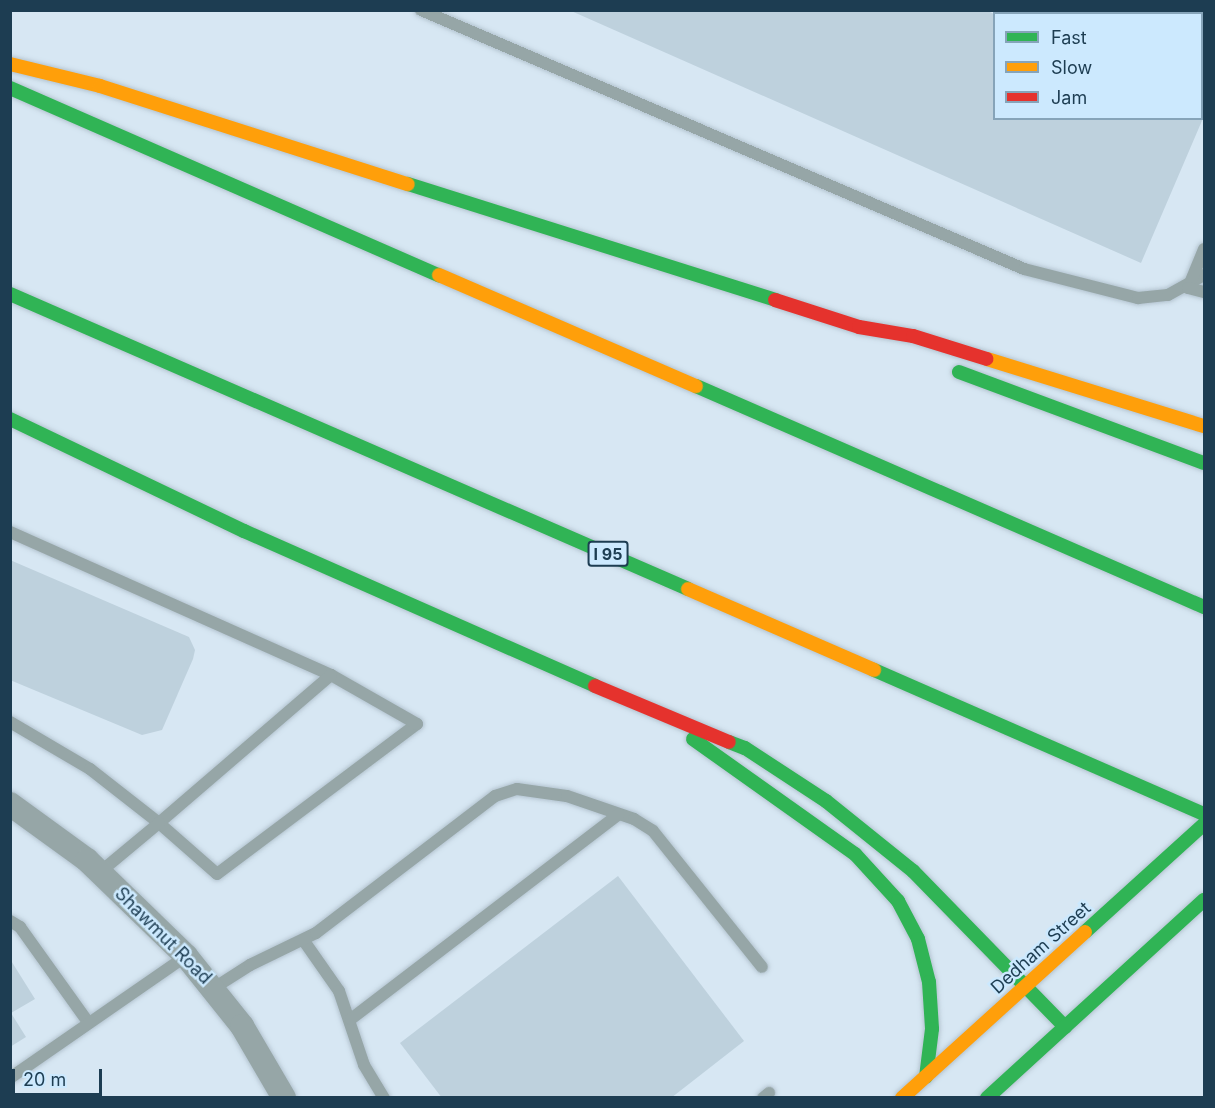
<!DOCTYPE html>
<html>
<head>
<meta charset="utf-8">
<style>
	body { margin:0 }
	#map { position:relative; width:1215px; height:1108px; overflow:hidden; background:#d7e7f3; font-family:Inter,sans-serif }
	div>[style] { position:absolute }
	.building>* { inset:0; background:#bed1dd }
	.roads { filter:drop-shadow(0 0 2px #b4c4d0) drop-shadow(0 0 2px #b4c4d0) }
	.lane>* { height:12px; margin:-6px; padding:0 6px; transform-origin:6px; border-radius:6px; background:#96a6a7 }
	.street>* { height:24px; margin:-12px; padding:0 12px; transform-origin:12px; border-radius:12px; background:#96a6a7 }
	.fast>* { height:14px; margin:-7px; padding:0 7px; transform-origin:7px; border-radius:7px; background:#30b455 }
	.slow>* { height:14px; margin:-7px; padding:0 7px; transform-origin:7px; border-radius:7px; background:#ff9f0a }
	.jam>* { height:14px; margin:-7px; padding:0 7px; transform-origin:7px; border-radius:7px; background:#e5322d }
	span { translate:-50% -50%; white-space:nowrap; text-align:center; line-height:1.15; -webkit-text-stroke:5px #cce9fe; paint-order:stroke }
	.shield-label span { padding:2px 4px; background:#cce9fe; border:2px solid; border-radius:4px; -webkit-text-stroke-width:0 }
	.shield-label { font-size:16px; color:#1d3d52; font-weight:700 }
	.street-label { font-size:18px; color:#1d3d52 }
	.frame { position:absolute; inset:0; border:12px solid #1d3d52; pointer-events:none }
	.legend { position:absolute; left:993px; top:12px; width:210px; height:108px; box-sizing:border-box; background:#cce9fe; border:2px solid #86a4b9; margin:0; padding:8px 10px; list-style:none; font-size:18px; color:#1d3d52 }
	.legend li { display:flex; align-items:center; gap:12px; height:30px }
	.legend b { width:30px; border:2px solid #86a4b9 }
	.scale { position:absolute; left:12px; top:1069px; width:90px; height:27px; box-sizing:border-box; border:3px solid #1d3d52; border-top:0; padding-left:8px; font-size:18px; line-height:21px; white-space:nowrap; color:#1d3d52; -webkit-text-stroke:4px #cce9fe; paint-order:stroke }
</style>
</head>
<body>
<div id="map">
	<div class="building">
		<i style="clip-path:polygon(569px 10px,986px 10px,994px 14px,994px 118px,1202px 118px,1202px 105px,1204px 116px,1141px 263px)"></i>
		<i style="clip-path:polygon(10px 560px,189px 637px,195px 650px,193px 659px,162px 730px,142px 735px,10px 680px)"></i>
		<i style="clip-path:polygon(618px 876px,744px 1041px,671px 1098px,442px 1098px,400px 1043px)"></i>
		<i style="clip-path:polygon(10px 959px,35px 999px,11px 1013px,26px 1037px,10px 1047px)"></i>
	</div>
	<div class="roads">
		<div class="lane">
			<i style="left:421px;top:10px;width:656px;rotate:23.24deg"></i>
			<i style="left:1024px;top:269px;width:118px;rotate:14.3deg"></i>
			<i style="left:1138px;top:298px;width:30px;rotate:-6deg"></i>
			<i style="left:1168px;top:295px;width:41px;rotate:-29.1deg"></i>
			<i style="left:1069px;top:10px;width:9px;rotate:27deg"></i>
			<i style="left:1202px;top:41px;width:2px;rotate:27deg"></i>
			<i style="left:1204px;top:249px;width:42px;rotate:112.3deg"></i>
			<i style="left:1188px;top:288px;width:16px;rotate:14deg"></i>
			<i style="left:10px;top:532px;width:351px;rotate:24deg"></i>
			<i style="left:10px;top:722px;width:93px;rotate:30.4deg"></i>
			<i style="left:90px;top:769px;width:88px;rotate:38deg"></i>
			<i style="left:159px;top:823px;width:77px;rotate:41.3deg"></i>
			<i style="left:217px;top:874px;width:250px;rotate:-36.9deg"></i>
			<i style="left:417px;top:724px;width:99px;rotate:-150.3deg"></i>
			<i style="left:331px;top:675px;width:227px;rotate:139.3deg"></i>
			<i style="left:159px;top:823px;width:78px;rotate:140.2deg"></i>
			<i style="left:10px;top:921px;width:12px;rotate:31deg"></i>
			<i style="left:20px;top:927px;width:117px;rotate:54.4deg"></i>
			<i style="left:304px;top:941px;width:61px;rotate:55deg"></i>
			<i style="left:339px;top:991px;width:78px;rotate:71.3deg"></i>
			<i style="left:364px;top:1065px;width:39px;rotate:59deg"></i>
			<i style="left:214px;top:988px;width:43px;rotate:-32.6deg"></i>
			<i style="left:250px;top:965px;width:73px;rotate:-25.9deg"></i>
			<i style="left:316px;top:933px;width:225px;rotate:-37.4deg"></i>
			<i style="left:495px;top:796px;width:23px;rotate:-18deg"></i>
			<i style="left:517px;top:789px;width:50px;rotate:8deg"></i>
			<i style="left:567px;top:796px;width:71px;rotate:18.9deg"></i>
			<i style="left:634px;top:819px;width:22px;rotate:32deg"></i>
			<i style="left:653px;top:831px;width:174px;rotate:51.3deg"></i>
			<i style="left:351px;top:1019px;width:337px;rotate:-37.4deg"></i>
			<i style="left:10px;top:1078px;width:214px;rotate:-34.7deg"></i>
			<i style="left:763px;top:1098px;width:8px;rotate:-40deg"></i>
		</div>
		<div class="street">
			<i style="left:10px;top:804px;width:95px;rotate:36deg"></i>
			<i style="left:87px;top:860px;width:138px;rotate:44.1deg"></i>
			<i style="left:186px;top:956px;width:90px;rotate:51.3deg"></i>
			<i style="left:242px;top:1026px;width:83px;rotate:59.7deg"></i>
		</div>
		<div class="fast">
			<i style="left:10px;top:88px;width:468px;rotate:23.6deg"></i>
			<i style="left:408px;top:184px;width:385px;rotate:17.5deg"></i>
			<i style="left:10px;top:294px;width:739px;rotate:23.51deg"></i>
			<i style="left:959px;top:372px;width:261px;rotate:20.4deg"></i>
			<i style="left:696px;top:386px;width:554px;rotate:23.51deg"></i>
			<i style="left:10px;top:419px;width:259px;rotate:25.6deg"></i>
			<i style="left:244px;top:531px;width:384px;rotate:23.8deg"></i>
			<i style="left:874px;top:670px;width:360px;rotate:23.6deg"></i>
			<i style="left:693px;top:739px;width:199px;rotate:35.4deg"></i>
			<i style="left:855px;top:854px;width:64px;rotate:47.5deg"></i>
			<i style="left:898px;top:901px;width:43px;rotate:62.2deg"></i>
			<i style="left:918px;top:939px;width:44px;rotate:75.7deg"></i>
			<i style="left:929px;top:982px;width:47px;rotate:86.3deg"></i>
			<i style="left:932px;top:1029px;width:48px;rotate:97.1deg"></i>
			<i style="left:729px;top:742px;width:17px;rotate:21deg"></i>
			<i style="left:745px;top:748px;width:97px;rotate:33.2deg"></i>
			<i style="left:826px;top:801px;width:112px;rotate:38.8deg"></i>
			<i style="left:913px;top:871px;width:218px;rotate:45.7deg"></i>
			<i style="left:1085px;top:932px;width:161px;rotate:-42.2deg"></i>
			<i style="left:987px;top:1098px;width:294px;rotate:-42.4deg"></i>
		</div>
		<div class="slow">
			<i style="left:10px;top:64px;width:93px;rotate:13.7deg"></i>
			<i style="left:100px;top:86px;width:323px;rotate:17.7deg"></i>
			<i style="left:439px;top:275px;width:280px;rotate:23.4deg"></i>
			<i style="left:987px;top:359px;width:227px;rotate:17.2deg"></i>
			<i style="left:688px;top:589px;width:203px;rotate:23.5deg"></i>
			<i style="left:902px;top:1098px;width:247px;rotate:-42.2deg"></i>
		</div>
		<div class="jam">
			<i style="left:775px;top:300px;width:88px;rotate:17.8deg"></i>
			<i style="left:859px;top:327px;width:55px;rotate:9.5deg"></i>
			<i style="left:913px;top:336px;width:77px;rotate:17.3deg"></i>
			<i style="left:595px;top:686px;width:145px;rotate:22.7deg"></i>
		</div>
	</div>
	<div class="shield-label">
		<span style="left:608px;top:554px">I 95</span>
	</div>
	<div class="street-label">
		<span style="left:163px;top:936px;rotate:45deg">Shawmut Road</span>
		<span style="left:1041px;top:948px;rotate:-42deg">Dedham Street</span>
	</div>
	<div class="frame"></div>
	<ul class="legend">
	<li><b style="height:8px;background:#30b455"></b>Fast</li>
	<li><b style="height:8px;background:#ff9f0a"></b>Slow</li>
	<li><b style="height:8px;background:#e5322d"></b>Jam</li>
	</ul>
	<div class="scale">20 m</div>
</div>
</body>
</html>
